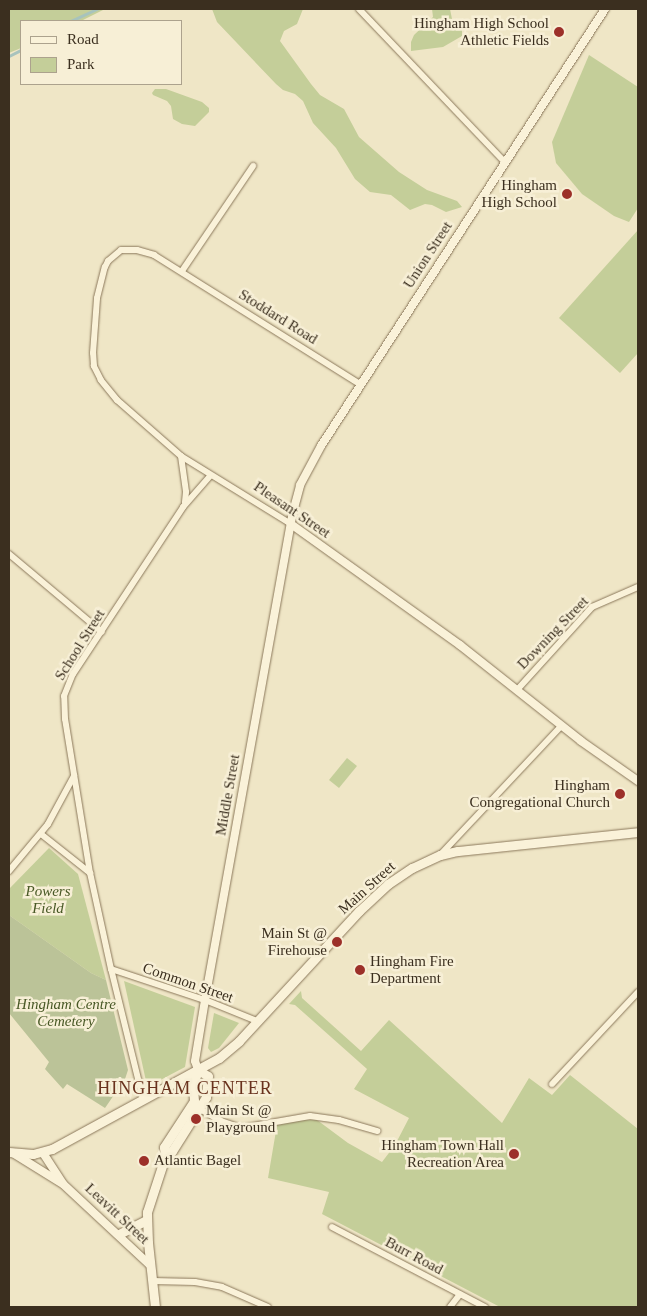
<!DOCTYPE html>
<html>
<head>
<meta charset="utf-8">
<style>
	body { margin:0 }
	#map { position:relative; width:647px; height:1316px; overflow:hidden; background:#efe6c6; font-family:Georgia,serif }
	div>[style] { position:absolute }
	.green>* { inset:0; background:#c4ce99 }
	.cemetery>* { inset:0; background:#bbc398 }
	.stream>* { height:2.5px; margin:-1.25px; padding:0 1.25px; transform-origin:1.25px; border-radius:1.25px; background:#a7c3bd }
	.roads { filter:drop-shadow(0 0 1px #8b785b) drop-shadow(0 0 1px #8b785b) }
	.minor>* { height:6px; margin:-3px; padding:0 3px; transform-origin:3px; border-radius:3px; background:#faf2d9 }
	.tertiary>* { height:8px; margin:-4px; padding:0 4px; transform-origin:4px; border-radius:4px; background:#faf2d9 }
	.secondary>* { height:9px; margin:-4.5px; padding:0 4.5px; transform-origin:4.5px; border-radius:4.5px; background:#faf2d9 }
	.dots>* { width:14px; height:14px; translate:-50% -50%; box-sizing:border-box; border:2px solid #f7efd6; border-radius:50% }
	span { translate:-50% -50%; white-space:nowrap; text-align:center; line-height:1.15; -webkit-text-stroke:5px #f7efd6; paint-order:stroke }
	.poi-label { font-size:15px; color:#3b2f1f }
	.right { translate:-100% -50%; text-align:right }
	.left { translate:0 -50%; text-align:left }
	.street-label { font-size:15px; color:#3b2f1f }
	.park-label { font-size:15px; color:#485825; font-style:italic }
	.quarter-label { font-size:18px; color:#69321d; letter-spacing:1px }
	.frame { position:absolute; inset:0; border:10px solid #3b2f1f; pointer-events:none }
	.legend { position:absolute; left:20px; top:20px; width:162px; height:65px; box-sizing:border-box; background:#f7efd6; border:1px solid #aca28d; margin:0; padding:6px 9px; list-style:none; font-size:15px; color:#3b2f1f }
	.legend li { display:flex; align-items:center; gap:10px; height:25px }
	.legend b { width:25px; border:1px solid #aca28d }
</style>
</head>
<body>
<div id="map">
	<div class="green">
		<i style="clip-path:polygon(9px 9px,105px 9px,81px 21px,21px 21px,21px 48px,9px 53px)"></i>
		<i style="clip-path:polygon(212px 9px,303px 9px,297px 24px,284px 31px,280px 41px,311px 84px,320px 95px,344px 109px,359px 137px,399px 172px,427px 190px,457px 201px,462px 207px,446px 212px,432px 205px,425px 204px,410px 210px,391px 195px,370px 192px,355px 179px,336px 148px,313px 123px,303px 101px,295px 94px,283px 90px,276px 84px,217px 22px)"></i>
		<i style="clip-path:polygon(432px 9px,450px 9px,452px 19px,462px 31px,462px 36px,443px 47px,411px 51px,411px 42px,414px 35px,433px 17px)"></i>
		<i style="clip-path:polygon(589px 55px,638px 87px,638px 208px,629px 222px,614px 216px,582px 194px,556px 163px,552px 142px)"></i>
		<i style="clip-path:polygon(155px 89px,166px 89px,202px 102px,209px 108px,209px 112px,195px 126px,182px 124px,173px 119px,171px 106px,167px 101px,153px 95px,152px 93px)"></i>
		<i style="clip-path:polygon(638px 230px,638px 353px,620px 373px,559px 318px)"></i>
		<i style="clip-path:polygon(347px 758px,357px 766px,339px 788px,329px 780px)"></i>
		<i style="clip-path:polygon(49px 848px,78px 874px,106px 980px,91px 973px,9px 915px,9px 889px)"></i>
		<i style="clip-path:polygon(124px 981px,195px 1007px,185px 1067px,151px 1085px,146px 1081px)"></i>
		<i style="clip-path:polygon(301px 991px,302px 998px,361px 1051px,389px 1020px,502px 1123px,529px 1078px,552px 1095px,570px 1075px,638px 1129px,638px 1307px,500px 1307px,322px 1214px,329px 1192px,268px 1178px,277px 1125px,299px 1120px,317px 1120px,348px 1143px,382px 1162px,395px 1145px,409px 1118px,354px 1089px,367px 1069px,295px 1005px,289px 1004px)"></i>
		<i style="clip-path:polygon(214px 1013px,239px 1023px,219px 1048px,211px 1052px,208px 1048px)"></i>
	</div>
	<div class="cemetery">
		<i style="clip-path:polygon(9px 915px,91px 973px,106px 980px,128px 1070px,125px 1079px,105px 1108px,67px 1084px,63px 1089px,45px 1069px,49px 1062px,9px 1013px)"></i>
	</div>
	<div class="stream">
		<i style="left:71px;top:21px;width:29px;rotate:-25deg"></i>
		<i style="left:9px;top:56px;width:13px;rotate:-27deg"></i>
	</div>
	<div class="roads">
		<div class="minor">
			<i style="left:359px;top:9px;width:210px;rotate:46.4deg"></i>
			<i style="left:182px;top:271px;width:127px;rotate:-55.9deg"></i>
			<i style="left:181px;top:456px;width:36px;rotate:82deg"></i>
			<i style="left:186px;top:492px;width:10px;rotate:96deg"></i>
			<i style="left:291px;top:524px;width:129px;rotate:-148.3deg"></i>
			<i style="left:181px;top:456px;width:85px;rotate:-138.8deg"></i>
			<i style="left:117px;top:400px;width:26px;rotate:-129deg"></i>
			<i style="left:101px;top:380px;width:16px;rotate:-117deg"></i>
			<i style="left:94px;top:366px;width:13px;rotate:-94deg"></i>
			<i style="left:93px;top:353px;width:55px;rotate:-85.8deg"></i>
			<i style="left:97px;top:298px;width:32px;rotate:-76deg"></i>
			<i style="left:105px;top:267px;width:7px;rotate:-63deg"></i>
			<i style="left:108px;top:261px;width:17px;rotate:-40deg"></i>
			<i style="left:121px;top:250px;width:16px"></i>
			<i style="left:137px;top:250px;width:18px;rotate:16deg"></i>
			<i style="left:154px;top:255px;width:244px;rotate:32.1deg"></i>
			<i style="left:9px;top:554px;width:121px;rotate:40deg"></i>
			<i style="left:517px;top:690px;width:112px;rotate:-47.9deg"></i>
			<i style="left:592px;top:607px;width:50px;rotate:-23.5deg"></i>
			<i style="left:41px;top:834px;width:63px;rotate:38.5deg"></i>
			<i style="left:441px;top:854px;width:175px;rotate:-46.8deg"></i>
			<i style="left:9px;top:871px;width:61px;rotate:-50.3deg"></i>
			<i style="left:48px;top:824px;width:55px;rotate:-61.6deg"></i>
			<i style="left:111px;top:969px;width:99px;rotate:18.3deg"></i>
			<i style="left:205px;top:1000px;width:56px;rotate:22deg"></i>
			<i style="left:552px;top:1084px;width:126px;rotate:-46.9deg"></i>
			<i style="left:143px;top:1099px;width:134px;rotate:-103.8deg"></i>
			<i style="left:111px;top:969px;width:98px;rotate:-102.3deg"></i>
			<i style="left:90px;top:873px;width:156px;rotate:-99.2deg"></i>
			<i style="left:65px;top:719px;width:23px;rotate:-92deg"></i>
			<i style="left:64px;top:696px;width:24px;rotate:-68deg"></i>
			<i style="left:73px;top:674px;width:200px;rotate:-56.6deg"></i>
			<i style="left:183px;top:507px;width:41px;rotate:-48.9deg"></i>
			<i style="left:196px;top:1107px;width:29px;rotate:29deg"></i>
			<i style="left:221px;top:1121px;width:21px;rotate:19deg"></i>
			<i style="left:241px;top:1128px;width:70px;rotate:-9.9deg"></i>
			<i style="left:310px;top:1116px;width:29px;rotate:8deg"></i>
			<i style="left:339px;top:1120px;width:40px;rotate:16deg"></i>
			<i style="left:332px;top:1227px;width:173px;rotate:27.6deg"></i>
			<i style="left:153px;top:1281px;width:42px;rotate:1.4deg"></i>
			<i style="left:195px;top:1282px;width:27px;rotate:10deg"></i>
			<i style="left:222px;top:1287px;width:50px;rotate:23.5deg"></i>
			<i style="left:450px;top:1307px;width:16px;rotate:-52deg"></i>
		</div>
		<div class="tertiary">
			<i style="left:291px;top:524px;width:208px;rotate:35.6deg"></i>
			<i style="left:460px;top:645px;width:154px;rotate:38.4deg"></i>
			<i style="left:581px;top:741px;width:70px;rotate:35.1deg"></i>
			<i style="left:198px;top:1070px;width:9px;rotate:-108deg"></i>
			<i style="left:195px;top:1061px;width:62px;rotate:-80.7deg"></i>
			<i style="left:205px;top:1000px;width:496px;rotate:-79.8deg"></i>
			<i style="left:293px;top:512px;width:28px;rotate:-75deg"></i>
			<i style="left:300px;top:485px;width:44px;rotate:-61.7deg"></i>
			<i style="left:321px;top:446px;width:521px;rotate:-56.98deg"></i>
			<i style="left:13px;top:1153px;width:57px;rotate:32deg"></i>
			<i style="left:43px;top:1153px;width:37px;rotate:57deg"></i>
			<i style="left:63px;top:1184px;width:119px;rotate:43deg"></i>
		</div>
		<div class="secondary">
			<i style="left:9px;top:1152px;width:24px;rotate:5deg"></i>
			<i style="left:33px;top:1154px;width:20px;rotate:-15deg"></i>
			<i style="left:52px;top:1149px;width:190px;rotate:-28.6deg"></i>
			<i style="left:219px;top:1058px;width:26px;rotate:-40deg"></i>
			<i style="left:239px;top:1041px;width:177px;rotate:-47.3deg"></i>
			<i style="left:359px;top:911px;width:40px;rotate:-43deg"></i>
			<i style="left:388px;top:884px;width:29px;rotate:-34deg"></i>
			<i style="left:412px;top:868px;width:31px;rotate:-25deg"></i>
			<i style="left:440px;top:855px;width:18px;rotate:-13deg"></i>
			<i style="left:458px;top:851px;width:181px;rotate:-6deg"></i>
			<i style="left:165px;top:1157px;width:9px;rotate:-41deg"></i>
			<i style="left:172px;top:1151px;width:64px;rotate:-57.8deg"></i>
			<i style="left:206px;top:1097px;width:21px;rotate:-85deg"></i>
			<i style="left:208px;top:1076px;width:12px;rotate:-149deg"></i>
			<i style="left:119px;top:1234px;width:30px;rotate:-27deg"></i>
			<i style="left:155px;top:1307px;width:64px;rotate:-96.2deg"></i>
			<i style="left:148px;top:1243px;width:31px;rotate:-92deg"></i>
			<i style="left:147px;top:1212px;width:58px;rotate:-71.9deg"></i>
			<i style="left:165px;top:1157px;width:10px;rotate:-96deg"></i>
			<i style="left:164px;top:1147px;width:55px;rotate:-56.9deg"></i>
			<i style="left:194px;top:1101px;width:16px;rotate:-94deg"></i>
			<i style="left:193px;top:1085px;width:16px;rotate:-72deg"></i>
		</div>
	</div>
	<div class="dots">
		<i style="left:559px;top:32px;background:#9c3029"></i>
		<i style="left:567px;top:194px;background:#9c3029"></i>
		<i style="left:620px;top:794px;background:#9c3029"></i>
		<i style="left:337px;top:942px;background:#9c3029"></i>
		<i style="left:360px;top:970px;background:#9c3029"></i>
		<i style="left:196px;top:1119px;background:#9c3029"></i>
		<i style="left:514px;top:1154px;background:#9c3029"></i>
		<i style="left:144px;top:1161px;background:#9c3029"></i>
	</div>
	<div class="poi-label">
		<span class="right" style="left:549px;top:32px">Hingham High School<br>Athletic Fields</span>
		<span class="right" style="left:557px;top:194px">Hingham<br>High School</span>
		<span class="right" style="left:610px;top:794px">Hingham<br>Congregational Church</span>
		<span class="right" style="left:327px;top:942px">Main St @<br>Firehouse</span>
		<span class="left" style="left:370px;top:970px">Hingham Fire<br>Department</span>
		<span class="left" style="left:206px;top:1119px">Main St @<br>Playground</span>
		<span class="right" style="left:504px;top:1154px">Hingham Town Hall<br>Recreation Area</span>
		<span class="left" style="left:154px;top:1161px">Atlantic Bagel</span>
	</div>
	<div class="street-label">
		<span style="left:428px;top:255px;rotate:-57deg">Union Street</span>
		<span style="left:278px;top:317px;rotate:32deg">Stoddard Road</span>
		<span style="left:292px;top:510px;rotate:34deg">Pleasant Street</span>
		<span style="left:553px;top:633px;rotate:-46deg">Downing Street</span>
		<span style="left:80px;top:645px;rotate:-58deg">School Street</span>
		<span style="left:228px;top:795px;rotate:-80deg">Middle Street</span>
		<span style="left:367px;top:888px;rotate:-42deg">Main Street</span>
		<span style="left:188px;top:983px;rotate:19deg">Common Street</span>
		<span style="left:117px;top:1214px;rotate:43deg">Leavitt Street</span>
		<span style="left:414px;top:1256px;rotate:28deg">Burr Road</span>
	</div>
	<div class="park-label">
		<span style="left:48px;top:900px">Powers<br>Field</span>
		<span style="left:66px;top:1013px">Hingham Centre<br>Cemetery</span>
	</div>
	<div class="quarter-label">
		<span style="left:185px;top:1088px">HINGHAM CENTER</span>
	</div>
	<div class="frame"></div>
	<ul class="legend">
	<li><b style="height:6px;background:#faf2d9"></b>Road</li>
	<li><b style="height:14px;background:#c4ce99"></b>Park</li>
	</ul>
</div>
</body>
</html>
